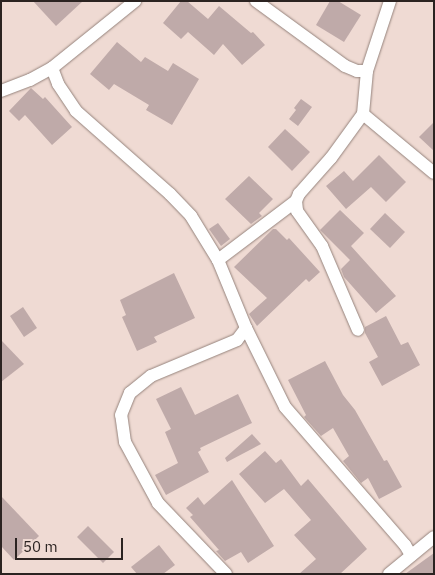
<!DOCTYPE html>
<html>
<head>
<meta charset="utf-8">
<style>
	body { margin:0 }
	#map { position:relative; width:435px; height:575px; overflow:hidden; background:#efdad3; font-family:"IBM Plex Sans",sans-serif }
	div>[style] { position:absolute }
	.building>* { inset:0; background:#bfaaa9 }
	.roads { filter:drop-shadow(0 0 1px #95837c) drop-shadow(0 0 1px #95837c) }
	.street>* { height:12px; margin:-6px; padding:0 6px; transform-origin:6px; border-radius:6px; background:#fff }
	span { translate:-50% -50%; white-space:nowrap; text-align:center; line-height:1.15; -webkit-text-stroke:4.5px #efdad3; paint-order:stroke }
	.frame { position:absolute; inset:0; border:2px solid #2b2321; pointer-events:none }
	.scale { position:absolute; left:15px; top:538px; width:108px; height:22px; box-sizing:border-box; border:2px solid #2b2321; border-top:0; padding-left:6px; font-size:15px; line-height:18px; white-space:nowrap; color:#2b2321; -webkit-text-stroke:4px #efdad3; paint-order:stroke }
</style>
</head>
<body>
<div id="map">
	<div class="building">
		<i style="clip-path:polygon(33px 1px,83px 1px,56px 26px)"></i>
		<i style="clip-path:polygon(181px 1px,187px 1px,208px 19px,219px 6px,251px 33px,253px 32px,265px 45px,242px 65px,223px 44px,214px 55px,188px 32px,181px 39px,163px 23px)"></i>
		<i style="clip-path:polygon(330px 1px,338px 1px,361px 15px,344px 42px,316px 25px)"></i>
		<i style="clip-path:polygon(117px 42px,141px 62px,145px 57px,168px 71px,173px 63px,199px 79px,172px 125px,146px 110px,149px 105px,114px 84px,109px 90px,90px 74px)"></i>
		<i style="clip-path:polygon(31px 88px,43px 99px,45px 97px,72px 127px,52px 145px,25px 115px,19px 121px,9px 111px)"></i>
		<i style="clip-path:polygon(301px 99px,312px 107px,298px 126px,289px 119px,296px 110px,294px 108px)"></i>
		<i style="clip-path:polygon(434px 122px,434px 151px,419px 137px)"></i>
		<i style="clip-path:polygon(285px 129px,310px 152px,292px 171px,268px 147px)"></i>
		<i style="clip-path:polygon(379px 155px,406px 182px,386px 202px,371px 187px,346px 209px,326px 186px,344px 171px,353px 181px)"></i>
		<i style="clip-path:polygon(249px 176px,273px 199px,259px 213px,262px 216px,251px 224px,225px 199px)"></i>
		<i style="clip-path:polygon(340px 210px,364px 233px,351px 246px,396px 296px,376px 313px,344px 277px,341px 269px,350px 260px,320px 230px)"></i>
		<i style="clip-path:polygon(385px 213px,405px 232px,390px 248px,370px 229px)"></i>
		<i style="clip-path:polygon(218px 223px,230px 239px,221px 246px,209px 229px)"></i>
		<i style="clip-path:polygon(273px 229px,276px 229px,287px 240px,289px 238px,320px 272px,309px 282px,306px 279px,257px 326px,249px 314px,267px 298px,234px 267px)"></i>
		<i style="clip-path:polygon(174px 273px,195px 318px,154px 337px,157px 342px,137px 351px,122px 317px,126px 315px,120px 300px)"></i>
		<i style="clip-path:polygon(23px 307px,37px 328px,24px 337px,10px 316px)"></i>
		<i style="clip-path:polygon(386px 316px,401px 345px,408px 342px,420px 365px,382px 386px,369px 362px,378px 357px,365px 333px,365px 327px)"></i>
		<i style="clip-path:polygon(1px 340px,24px 364px,1px 382px)"></i>
		<i style="clip-path:polygon(325px 361px,343px 395px,355px 410px,384px 461px,387px 460px,402px 487px,379px 499px,368px 478px,361px 483px,343px 461px,349px 456px,333px 428px,321px 436px,304px 417px,306px 415px,288px 380px)"></i>
		<i style="clip-path:polygon(181px 387px,195px 415px,238px 394px,252px 423px,200px 448px,201px 450px,198px 452px,209px 472px,166px 495px,155px 475px,178px 463px,165px 432px,171px 429px,156px 399px)"></i>
		<i style="clip-path:polygon(252px 434px,261px 444px,227px 462px,225px 458px)"></i>
		<i style="clip-path:polygon(265px 451px,276px 463px,281px 459px,301px 486px,308px 479px,367px 549px,340px 574px,299px 574px,316px 559px,294px 535px,311px 520px,284px 489px,265px 503px,239px 474px)"></i>
		<i style="clip-path:polygon(232px 480px,274px 546px,248px 563px,241px 552px,225px 561px,216px 551px,219px 550px,190px 517px,193px 515px,186px 508px,198px 497px,204px 505px)"></i>
		<i style="clip-path:polygon(1px 496px,39px 536px,14px 560px,1px 546px)"></i>
		<i style="clip-path:polygon(88px 526px,114px 552px,103px 563px,77px 537px)"></i>
		<i style="clip-path:polygon(159px 545px,175px 565px,163px 574px,137px 574px,131px 567px)"></i>
		<i style="clip-path:polygon(434px 553px,434px 574px,405px 574px)"></i>
	</div>
	<div class="roads">
		<div class="street">
			<i style="left:256px;top:1px;width:110px;rotate:36.1deg"></i>
			<i style="left:345px;top:66px;width:13px;rotate:23deg"></i>
			<i style="left:357px;top:71px;width:10px"></i>
			<i style="left:52px;top:68px;width:17px;rotate:69deg"></i>
			<i style="left:58px;top:84px;width:32px;rotate:56deg"></i>
			<i style="left:76px;top:111px;width:125px;rotate:41.4deg"></i>
			<i style="left:170px;top:194px;width:30px;rotate:46deg"></i>
			<i style="left:191px;top:216px;width:52px;rotate:58.5deg"></i>
			<i style="left:218px;top:260px;width:74px;rotate:67.6deg"></i>
			<i style="left:246px;top:328px;width:88px;rotate:63.7deg"></i>
			<i style="left:285px;top:407px;width:183px;rotate:49deg"></i>
			<i style="left:405px;top:545px;width:12px;rotate:59deg"></i>
			<i style="left:1px;top:91px;width:31px;rotate:-21deg"></i>
			<i style="left:30px;top:80px;width:25px;rotate:-29deg"></i>
			<i style="left:52px;top:68px;width:107px;rotate:-38.9deg"></i>
			<i style="left:363px;top:114px;width:92px;rotate:39.7deg"></i>
			<i style="left:296px;top:201px;width:10px;rotate:84deg"></i>
			<i style="left:297px;top:211px;width:43px;rotate:54.5deg"></i>
			<i style="left:322px;top:246px;width:91px;rotate:66.8deg"></i>
			<i style="left:218px;top:260px;width:98px;rotate:-37.1deg"></i>
			<i style="left:296px;top:201px;width:8px;rotate:-67deg"></i>
			<i style="left:299px;top:194px;width:48px;rotate:-48.4deg"></i>
			<i style="left:331px;top:158px;width:54px;rotate:-54deg"></i>
			<i style="left:363px;top:114px;width:43px;rotate:-84.7deg"></i>
			<i style="left:367px;top:71px;width:74px;rotate:-71.8deg"></i>
			<i style="left:226px;top:574px;width:98px;rotate:-133.8deg"></i>
			<i style="left:158px;top:503px;width:69px;rotate:-118.4deg"></i>
			<i style="left:125px;top:442px;width:27px;rotate:-98deg"></i>
			<i style="left:121px;top:415px;width:24px;rotate:-68deg"></i>
			<i style="left:130px;top:393px;width:27px;rotate:-39deg"></i>
			<i style="left:151px;top:376px;width:93px;rotate:-22.7deg"></i>
			<i style="left:237px;top:340px;width:15px;rotate:-53deg"></i>
			<i style="left:389px;top:574px;width:58px;rotate:-39.4deg"></i>
		</div>
	</div>
	<div class="frame"></div>
	<div class="scale">50 m</div>
</div>
</body>
</html>
